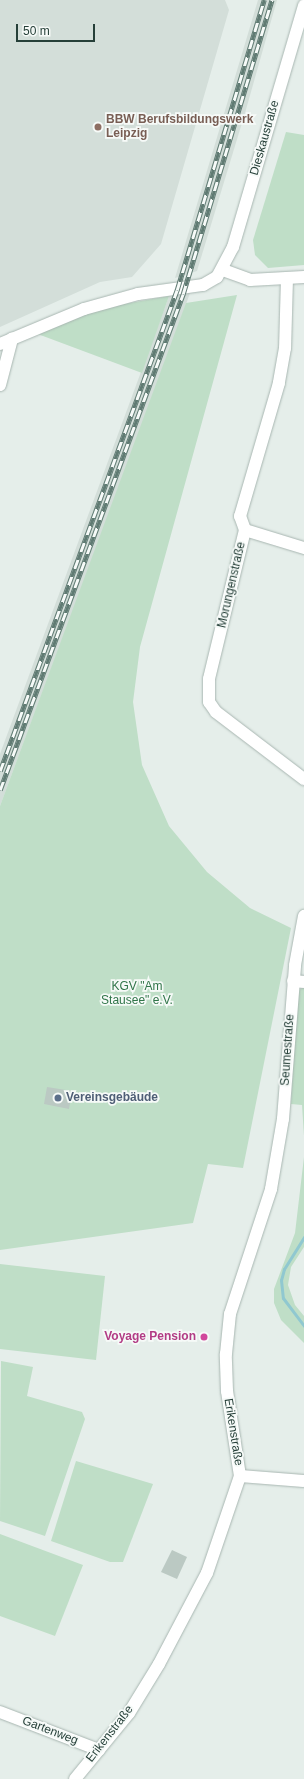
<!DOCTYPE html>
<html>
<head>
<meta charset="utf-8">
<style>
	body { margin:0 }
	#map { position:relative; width:304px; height:1779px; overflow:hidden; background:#e5eeea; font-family:Arial,sans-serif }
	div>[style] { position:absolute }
	.built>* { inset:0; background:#d3ded9 }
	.green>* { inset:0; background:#bfdec7 }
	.stream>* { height:3px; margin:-1.5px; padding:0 1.5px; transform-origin:1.5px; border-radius:1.5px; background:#90c8d0 }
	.building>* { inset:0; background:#bbc9c3 }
	.roads { filter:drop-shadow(0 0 1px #a8b6b1) drop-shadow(0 0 1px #a8b6b1) }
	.street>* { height:12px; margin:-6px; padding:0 6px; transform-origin:6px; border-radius:6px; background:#fff }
	.secondary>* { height:12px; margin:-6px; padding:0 6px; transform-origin:6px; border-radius:6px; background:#fff }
	.rail>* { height:4.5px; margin-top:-2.25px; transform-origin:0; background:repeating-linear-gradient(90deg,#f6faf8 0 9px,#607b73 0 18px); box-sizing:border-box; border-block:1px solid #607b73 }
	.dots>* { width:11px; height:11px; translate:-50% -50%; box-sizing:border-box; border:2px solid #f6faf8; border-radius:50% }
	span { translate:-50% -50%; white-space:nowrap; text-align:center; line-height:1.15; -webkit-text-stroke:3.5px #f6faf8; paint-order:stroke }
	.education-label { font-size:12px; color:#785e54; font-weight:700 }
	.left { translate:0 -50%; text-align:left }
	.street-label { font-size:12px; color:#253f38 }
	.park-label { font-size:12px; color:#307549 }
	.service-label { font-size:12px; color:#4e5e75; font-weight:700 }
	.hotel-label { font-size:12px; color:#b23c85; font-weight:700 }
	.right { translate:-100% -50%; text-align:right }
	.scale { position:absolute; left:16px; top:24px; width:79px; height:18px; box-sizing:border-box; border:2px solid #253f38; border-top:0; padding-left:5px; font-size:12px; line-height:14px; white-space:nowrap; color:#253f38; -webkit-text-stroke:3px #f6faf8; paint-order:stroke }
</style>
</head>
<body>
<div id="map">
	<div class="built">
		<i style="clip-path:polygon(0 0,225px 0,229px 10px,161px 244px,132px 277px,100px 282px,0 327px)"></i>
		<i style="clip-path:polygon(258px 0,277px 0,245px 113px,197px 271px,175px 278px)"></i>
		<i style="clip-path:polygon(190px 293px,155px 391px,0 806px,0 754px,169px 296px)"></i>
	</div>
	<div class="green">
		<i style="clip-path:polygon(286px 132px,304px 135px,304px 265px,268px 268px,255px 255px,253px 240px)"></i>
		<i style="clip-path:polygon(237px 295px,140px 647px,133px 702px,142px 765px,169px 826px,207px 872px,250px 908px,291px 928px,243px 1168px,208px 1164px,193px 1223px,0 1250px,0 806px,186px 303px)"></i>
		<i style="clip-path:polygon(169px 296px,142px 373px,35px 333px,107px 307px)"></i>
		<i style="clip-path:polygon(304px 986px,304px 1136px,302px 1105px,291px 1104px,297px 992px)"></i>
		<i style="clip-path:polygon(304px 1157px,304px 1247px,291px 1267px,288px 1285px,295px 1305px,304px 1316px,304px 1343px,281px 1320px,274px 1303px,274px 1289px,295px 1233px)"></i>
		<i style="clip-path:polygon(0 1264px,105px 1276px,96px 1360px,0 1349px)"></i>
		<i style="clip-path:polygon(1px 1361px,33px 1367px,27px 1396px,82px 1412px,85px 1419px,45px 1536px,0 1521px)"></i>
		<i style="clip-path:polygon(76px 1461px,153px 1484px,123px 1562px,110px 1562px,51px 1541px)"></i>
		<i style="clip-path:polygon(0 1534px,83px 1565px,55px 1636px,0 1616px)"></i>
	</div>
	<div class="stream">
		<i style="left:304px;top:1237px;width:38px;rotate:122deg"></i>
		<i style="left:284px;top:1269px;width:11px;rotate:105deg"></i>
		<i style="left:281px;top:1280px;width:18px;rotate:84deg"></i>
		<i style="left:283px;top:1298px;width:35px;rotate:53deg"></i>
	</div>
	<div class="building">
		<i style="clip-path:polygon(47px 1087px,72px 1091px,69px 1109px,44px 1104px)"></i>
		<i style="clip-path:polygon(172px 1550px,187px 1557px,177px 1579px,161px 1572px)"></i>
	</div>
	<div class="roads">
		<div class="street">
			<i style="left:223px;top:270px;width:29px;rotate:20deg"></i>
			<i style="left:250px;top:280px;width:54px;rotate:-3.2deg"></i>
			<i style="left:287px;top:278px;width:70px;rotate:91.6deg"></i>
			<i style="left:285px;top:348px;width:36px;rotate:100deg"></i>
			<i style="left:279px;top:383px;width:139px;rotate:106.3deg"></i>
			<i style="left:240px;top:516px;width:15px;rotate:70deg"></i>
			<i style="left:245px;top:530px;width:153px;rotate:103.6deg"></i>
			<i style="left:209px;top:679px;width:23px;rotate:90deg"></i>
			<i style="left:209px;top:702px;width:12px;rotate:55deg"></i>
			<i style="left:216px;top:712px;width:111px;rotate:37.3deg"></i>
			<i style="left:0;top:385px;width:48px;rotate:-75.4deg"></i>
			<i style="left:245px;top:530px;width:62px;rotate:17deg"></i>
			<i style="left:293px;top:981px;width:11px;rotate:5deg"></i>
			<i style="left:240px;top:1476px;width:64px;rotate:4.5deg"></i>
			<i style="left:0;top:1712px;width:106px;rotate:21deg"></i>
		</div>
		<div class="secondary">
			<i style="left:0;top:344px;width:91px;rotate:-22.6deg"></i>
			<i style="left:84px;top:309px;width:56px;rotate:-15.5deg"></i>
			<i style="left:138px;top:294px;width:66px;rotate:-7.9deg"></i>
			<i style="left:203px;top:285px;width:16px;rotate:-30deg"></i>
			<i style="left:217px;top:277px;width:34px;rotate:-62deg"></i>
			<i style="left:233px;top:247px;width:252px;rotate:-73.6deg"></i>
			<i style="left:75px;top:1779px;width:85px;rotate:-50.7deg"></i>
			<i style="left:129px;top:1713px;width:57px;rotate:-58.5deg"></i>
			<i style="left:159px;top:1664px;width:103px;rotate:-62.2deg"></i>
			<i style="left:207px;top:1573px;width:102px;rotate:-71.2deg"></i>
			<i style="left:240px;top:1476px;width:86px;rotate:-98.7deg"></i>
			<i style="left:227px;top:1391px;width:37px;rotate:-92deg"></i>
			<i style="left:226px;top:1354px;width:40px;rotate:-84.3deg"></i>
			<i style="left:230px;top:1314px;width:132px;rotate:-71.8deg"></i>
			<i style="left:271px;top:1189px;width:71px;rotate:-80.3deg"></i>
			<i style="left:283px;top:1119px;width:154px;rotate:-85.5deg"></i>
			<i style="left:295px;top:965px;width:50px;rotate:-79.6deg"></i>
		</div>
	</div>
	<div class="rail">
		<i style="left:0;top:771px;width:513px;rotate:-69.8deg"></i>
		<i style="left:177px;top:290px;width:303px;rotate:-73.3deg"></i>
		<i style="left:0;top:790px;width:529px;rotate:-69.75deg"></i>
		<i style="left:183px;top:294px;width:307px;rotate:-73.2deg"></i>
	</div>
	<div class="dots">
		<i style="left:98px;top:127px;background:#8d6e63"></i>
		<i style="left:58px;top:1098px;background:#5c6f8a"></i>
		<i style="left:204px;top:1337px;background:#d1479c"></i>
	</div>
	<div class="education-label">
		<span class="left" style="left:106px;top:127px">BBW Berufsbildungswerk<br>Leipzig</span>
	</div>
	<div class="street-label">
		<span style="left:265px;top:138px;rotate:-74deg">Dieskaustraße</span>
		<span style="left:232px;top:585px;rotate:-77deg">Morungenstraße</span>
		<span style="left:288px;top:1050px;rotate:-86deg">Seumestraße</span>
		<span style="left:233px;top:1432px;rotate:81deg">Erikenstraße</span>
		<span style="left:50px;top:1731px;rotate:21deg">Gartenweg</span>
		<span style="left:110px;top:1734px;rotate:-52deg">Erikenstraße</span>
	</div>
	<div class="park-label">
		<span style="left:137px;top:994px">KGV "Am<br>Stausee" e.V.</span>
	</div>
	<div class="service-label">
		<span class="left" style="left:66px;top:1098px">Vereinsgebäude</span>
	</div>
	<div class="hotel-label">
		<span class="right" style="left:196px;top:1337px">Voyage Pension</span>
	</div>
	<div class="scale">50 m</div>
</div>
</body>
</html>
